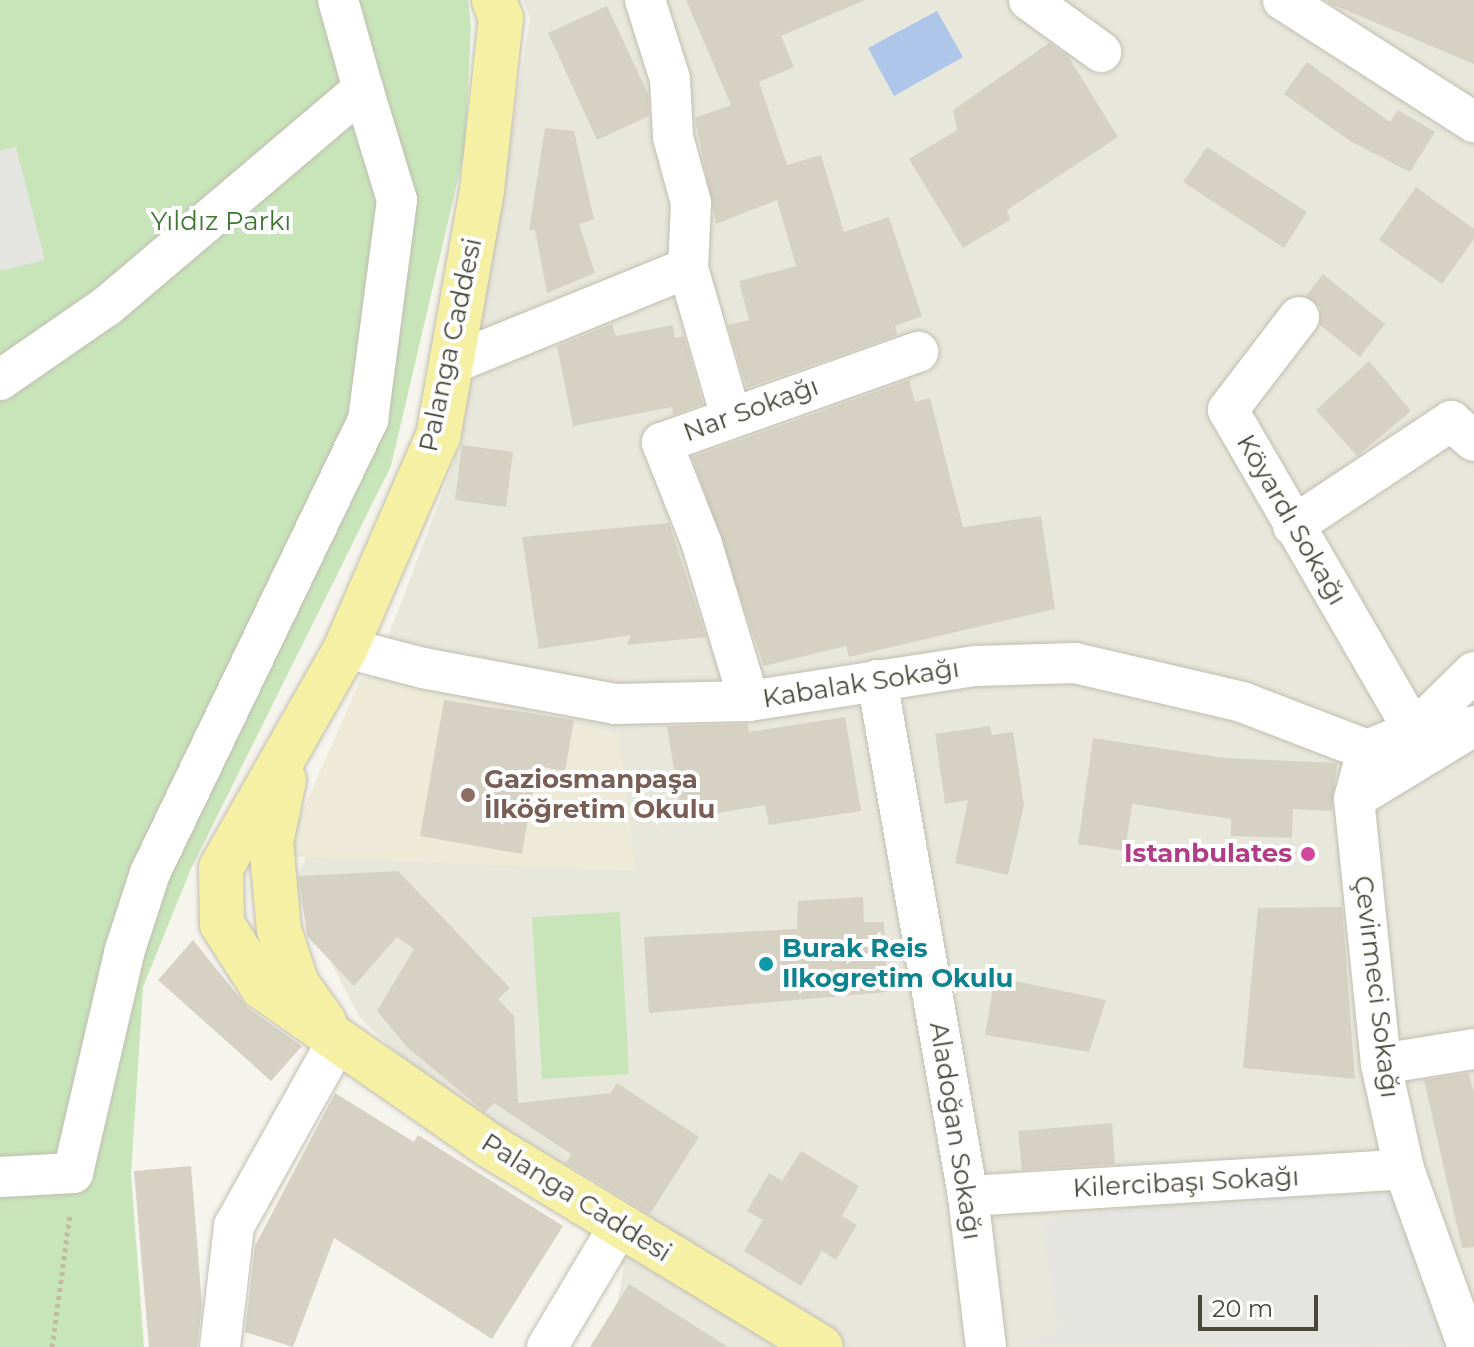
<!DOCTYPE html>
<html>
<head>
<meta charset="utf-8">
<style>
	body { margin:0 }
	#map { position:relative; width:1474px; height:1347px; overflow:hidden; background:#f5f4ed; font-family:Montserrat,sans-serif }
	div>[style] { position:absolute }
	.residential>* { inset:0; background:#e8e7db }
	.education>* { inset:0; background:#edebd8 }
	.green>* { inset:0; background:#c8e5ba }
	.parking>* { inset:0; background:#e4e4e0 }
	.water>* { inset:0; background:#afc6eb }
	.building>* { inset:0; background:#d6d2c3 }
	.path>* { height:5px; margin-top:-2.5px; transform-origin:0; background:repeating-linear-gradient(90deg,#c0bca2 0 4px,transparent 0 8px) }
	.roads { filter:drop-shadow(0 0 2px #c0beb0) drop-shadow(0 0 2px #c0beb0) }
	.minor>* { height:40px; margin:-20px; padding:0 20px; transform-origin:20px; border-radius:20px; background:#fff }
	.major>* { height:44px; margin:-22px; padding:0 22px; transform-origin:22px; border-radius:22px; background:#f6f0a5 }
	.dots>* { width:22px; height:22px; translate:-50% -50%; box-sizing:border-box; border:4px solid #fff; border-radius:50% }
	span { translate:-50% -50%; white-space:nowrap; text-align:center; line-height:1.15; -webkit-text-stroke:8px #fff; paint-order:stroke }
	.park-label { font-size:26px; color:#3d7732 }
	.street-label { font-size:26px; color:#49463a }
	.education-label { font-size:26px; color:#785e54; font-weight:700 }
	.left { translate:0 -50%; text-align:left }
	.hotel-label { font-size:26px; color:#b23c85; font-weight:700 }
	.right { translate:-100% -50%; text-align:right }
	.culture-label { font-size:26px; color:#0d838f; font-weight:700 }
	.scale { position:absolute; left:1198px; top:1295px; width:120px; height:36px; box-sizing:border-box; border:4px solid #49463a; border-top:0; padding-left:10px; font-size:24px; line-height:28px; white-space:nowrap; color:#49463a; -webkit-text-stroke:6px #fff; paint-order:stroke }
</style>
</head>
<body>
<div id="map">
	<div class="residential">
		<i style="clip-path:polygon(523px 0,1474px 0,1474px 1347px,609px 1347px,624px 1267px,360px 1018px,293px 890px,460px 446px,530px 18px)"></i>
	</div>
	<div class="education">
		<i style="clip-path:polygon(362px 676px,619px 734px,636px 871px,283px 856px)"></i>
	</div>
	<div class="green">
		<i style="clip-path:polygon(0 0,468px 0,471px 27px,465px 149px,391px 466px,190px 871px,143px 987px,131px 1175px,144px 1347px,0 1347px)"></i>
		<i style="clip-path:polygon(620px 912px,629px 1074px,542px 1079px,532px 917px)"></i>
	</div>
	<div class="parking">
		<i style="clip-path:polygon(16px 147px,45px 260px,0 271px,0 151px)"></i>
		<i style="clip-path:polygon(1393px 1189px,1446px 1347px,1019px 1343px,1058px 1331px,1042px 1220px,1205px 1196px)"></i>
	</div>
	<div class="water">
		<i style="clip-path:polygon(937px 11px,963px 57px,894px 96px,868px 48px)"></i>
	</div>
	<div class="building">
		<i style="clip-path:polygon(686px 0,865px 0,781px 36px,794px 67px,759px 82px,787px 165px,821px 155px,844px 232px,889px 217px,922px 316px,895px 326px,897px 335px,747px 388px,728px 325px,749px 320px,739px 281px,796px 266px,777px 200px,716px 224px,695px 118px,731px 105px)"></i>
		<i style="clip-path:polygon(1326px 0,1474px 0,1474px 64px,1331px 4px)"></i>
		<i style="clip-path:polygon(607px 6px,648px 94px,649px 116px,597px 140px,548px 33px)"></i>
		<i style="clip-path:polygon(1049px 43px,1068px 56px,1118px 137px,1007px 210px,1010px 220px,963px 248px,909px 159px,957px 130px,953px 110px)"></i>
		<i style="clip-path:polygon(1307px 62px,1390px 122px,1398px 110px,1435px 132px,1410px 172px,1350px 141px,1284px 94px)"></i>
		<i style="clip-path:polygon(545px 128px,574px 131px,594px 219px,579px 224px,595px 273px,547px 293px,535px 230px,529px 230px)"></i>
		<i style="clip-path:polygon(1207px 147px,1307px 212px,1284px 248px,1183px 182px)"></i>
		<i style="clip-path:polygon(1416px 187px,1474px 229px,1474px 239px,1442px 284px,1379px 240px)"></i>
		<i style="clip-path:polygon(1323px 274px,1385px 324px,1360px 357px,1320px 325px,1320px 307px,1306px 296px)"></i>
		<i style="clip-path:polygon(612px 324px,616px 336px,673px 325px,675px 338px,684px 336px,703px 404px,673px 415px,672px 407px,573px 426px,557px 346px)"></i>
		<i style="clip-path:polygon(1369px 361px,1411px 411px,1357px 456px,1316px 410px)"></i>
		<i style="clip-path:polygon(909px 380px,915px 402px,930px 398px,963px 527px,1041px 516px,1055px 609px,849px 657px,846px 646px,764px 666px,692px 457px)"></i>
		<i style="clip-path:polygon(462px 445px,513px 452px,506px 507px,455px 500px)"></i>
		<i style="clip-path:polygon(669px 523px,706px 637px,627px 645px,631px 635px,539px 649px,522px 537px)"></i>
		<i style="clip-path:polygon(444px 700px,574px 720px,565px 771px,537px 766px,522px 854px,420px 836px)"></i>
		<i style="clip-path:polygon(845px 717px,861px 811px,769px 825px,765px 805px,682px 819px,667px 726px,748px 724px,749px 732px)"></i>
		<i style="clip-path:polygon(990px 726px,992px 735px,1013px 732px,1024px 805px,1008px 875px,955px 863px,968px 800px,945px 804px,935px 734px)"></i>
		<i style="clip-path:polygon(1093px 738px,1224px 758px,1337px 763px,1332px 811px,1293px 809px,1292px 838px,1231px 836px,1231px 819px,1132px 804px,1125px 851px,1078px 844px)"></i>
		<i style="clip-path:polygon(398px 871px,510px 988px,498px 999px,514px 1016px,518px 1103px,611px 1093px,617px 1083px,699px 1137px,650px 1214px,566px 1163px,571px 1154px,494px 1103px,485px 1112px,408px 1048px,377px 1011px,414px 949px,397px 937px,354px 986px,307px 936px,299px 876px)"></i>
		<i style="clip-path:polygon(863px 897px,864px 922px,884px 922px,887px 992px,649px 1013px,644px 937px,797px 929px,798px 901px)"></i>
		<i style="clip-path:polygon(1342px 907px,1355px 1079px,1243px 1068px,1258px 908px)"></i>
		<i style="clip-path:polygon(193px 940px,248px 1008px,302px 1046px,271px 1081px,158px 980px)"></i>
		<i style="clip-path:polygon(995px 977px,1106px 1000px,1089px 1052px,985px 1035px)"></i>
		<i style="clip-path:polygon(1468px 1073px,1474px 1092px,1474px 1247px,1462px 1248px,1424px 1080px)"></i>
		<i style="clip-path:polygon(335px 1093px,414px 1142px,418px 1135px,563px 1226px,492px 1339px,334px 1238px,293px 1347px,245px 1332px,255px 1246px)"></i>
		<i style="clip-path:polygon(1112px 1123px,1115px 1164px,1022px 1170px,1018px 1131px)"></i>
		<i style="clip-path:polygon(801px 1151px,859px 1186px,842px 1216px,857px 1225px,836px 1260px,822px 1251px,801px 1286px,744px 1251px,763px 1220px,747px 1211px,769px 1173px,782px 1181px)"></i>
		<i style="clip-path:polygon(191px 1166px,202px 1305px,197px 1347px,149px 1347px,134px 1171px)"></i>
		<i style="clip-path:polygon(629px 1284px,728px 1347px,590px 1347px)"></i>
	</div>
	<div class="path">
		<i style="left:52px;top:1347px;width:135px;rotate:-82.3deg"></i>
	</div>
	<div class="roads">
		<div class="minor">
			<i style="left:645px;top:0;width:83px;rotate:72.4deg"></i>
			<i style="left:670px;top:79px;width:58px;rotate:87deg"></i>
			<i style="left:673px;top:137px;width:68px;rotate:74.7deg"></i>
			<i style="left:691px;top:203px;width:65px;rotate:92.6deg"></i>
			<i style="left:688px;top:268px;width:155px;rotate:73.9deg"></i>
			<i style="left:1029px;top:0;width:89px;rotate:35.8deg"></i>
			<i style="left:1283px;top:0;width:227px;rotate:32.6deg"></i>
			<i style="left:1299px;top:317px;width:117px;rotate:127.4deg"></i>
			<i style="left:1228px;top:410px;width:371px;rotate:59.9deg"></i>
			<i style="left:451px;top:364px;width:256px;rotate:-22.1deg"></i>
			<i style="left:0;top:380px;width:130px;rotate:-34.7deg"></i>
			<i style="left:107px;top:306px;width:336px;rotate:-40.3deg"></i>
			<i style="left:363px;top:89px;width:92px;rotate:-105.7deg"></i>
			<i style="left:1293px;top:526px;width:190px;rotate:-33.6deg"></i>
			<i style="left:1451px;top:421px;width:30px;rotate:41deg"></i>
			<i style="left:346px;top:648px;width:80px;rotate:14.6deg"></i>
			<i style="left:423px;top:668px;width:195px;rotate:10.6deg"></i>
			<i style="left:615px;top:704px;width:134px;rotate:-1.3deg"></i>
			<i style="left:749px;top:701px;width:230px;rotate:-8.8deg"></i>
			<i style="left:976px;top:666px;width:99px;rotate:-1.7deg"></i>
			<i style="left:1075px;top:663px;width:171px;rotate:13.1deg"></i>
			<i style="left:1242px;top:702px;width:134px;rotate:21deg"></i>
			<i style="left:877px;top:680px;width:524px;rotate:80deg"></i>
			<i style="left:968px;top:1196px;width:152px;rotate:83.2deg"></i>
			<i style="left:749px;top:701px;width:164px;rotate:-106.7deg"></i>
			<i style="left:702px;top:544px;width:109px;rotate:-111.6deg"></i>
			<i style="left:662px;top:443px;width:272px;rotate:-19.6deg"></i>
			<i style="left:1354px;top:799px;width:140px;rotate:-31.3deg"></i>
			<i style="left:1381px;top:1064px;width:94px;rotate:-9.2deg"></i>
			<i style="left:0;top:1177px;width:73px;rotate:-3.1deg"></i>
			<i style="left:73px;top:1173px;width:226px;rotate:-76.9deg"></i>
			<i style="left:124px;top:953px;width:84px;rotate:-72deg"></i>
			<i style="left:150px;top:873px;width:503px;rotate:-64.3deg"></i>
			<i style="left:368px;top:420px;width:222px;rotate:-82.5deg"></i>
			<i style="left:397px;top:200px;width:116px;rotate:-107deg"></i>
			<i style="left:968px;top:1196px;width:437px;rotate:-3.5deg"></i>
			<i style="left:220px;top:1347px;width:122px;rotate:-83.4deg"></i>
			<i style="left:234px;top:1226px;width:213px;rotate:-60.8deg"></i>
			<i style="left:547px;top:1347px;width:141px;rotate:-59.2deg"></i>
			<i style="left:1468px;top:1347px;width:189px;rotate:-109.8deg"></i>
			<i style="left:1404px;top:1169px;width:107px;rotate:-102.4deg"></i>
			<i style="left:1381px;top:1064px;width:266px;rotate:-95.8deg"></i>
			<i style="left:1354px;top:799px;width:51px;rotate:-75.1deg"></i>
			<i style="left:1367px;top:750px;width:51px;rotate:-22deg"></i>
			<i style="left:1414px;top:731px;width:84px;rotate:-44.5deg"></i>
		</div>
		<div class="major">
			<i style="left:494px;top:0;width:19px;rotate:69deg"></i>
			<i style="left:501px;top:18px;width:173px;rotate:96.3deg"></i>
			<i style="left:482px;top:190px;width:250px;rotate:100.1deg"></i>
			<i style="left:438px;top:436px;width:231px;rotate:113.5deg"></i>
			<i style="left:346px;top:648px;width:253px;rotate:119.6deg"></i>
			<i style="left:221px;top:868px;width:56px;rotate:89deg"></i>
			<i style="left:222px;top:924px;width:76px;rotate:57.4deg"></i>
			<i style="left:263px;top:988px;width:277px;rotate:34.8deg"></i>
			<i style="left:490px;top:1146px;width:387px;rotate:31.3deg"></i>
			<i style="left:284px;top:780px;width:63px;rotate:101.8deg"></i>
			<i style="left:271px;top:842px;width:88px;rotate:84.8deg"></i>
			<i style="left:279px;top:930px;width:57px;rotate:71.6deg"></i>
			<i style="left:297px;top:984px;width:47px;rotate:54.6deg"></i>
		</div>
	</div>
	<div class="dots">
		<i style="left:468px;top:795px;background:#8d6e63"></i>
		<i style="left:1308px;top:854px;background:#d1479c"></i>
		<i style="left:766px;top:964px;background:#0f9aa8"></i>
	</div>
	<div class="park-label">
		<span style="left:221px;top:222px">Yıldız Parkı</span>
	</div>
	<div class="street-label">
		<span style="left:451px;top:345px;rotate:-78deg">Palanga Caddesi</span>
		<span style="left:751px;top:410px;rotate:-20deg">Nar Sokağı</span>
		<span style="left:1291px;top:520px;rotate:60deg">Köyardı Sokağı</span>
		<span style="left:861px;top:684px;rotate:-9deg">Kabalak Sokağı</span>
		<span style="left:1376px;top:987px;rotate:83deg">Çevirmeci Sokağı</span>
		<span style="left:955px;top:1131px;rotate:81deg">Aladoğan Sokağı</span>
		<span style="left:1186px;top:1183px;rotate:-3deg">Kilercibaşı Sokağı</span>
		<span style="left:576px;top:1198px;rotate:32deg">Palanga Caddesi</span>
	</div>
	<div class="education-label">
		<span class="left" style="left:484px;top:795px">Gaziosmanpaşa<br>İlköğretim Okulu</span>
	</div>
	<div class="hotel-label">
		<span class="right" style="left:1292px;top:854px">Istanbulates</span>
	</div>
	<div class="culture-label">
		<span class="left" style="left:782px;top:964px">Burak Reis<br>Ilkogretim Okulu</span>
	</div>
	<div class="scale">20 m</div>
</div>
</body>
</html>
